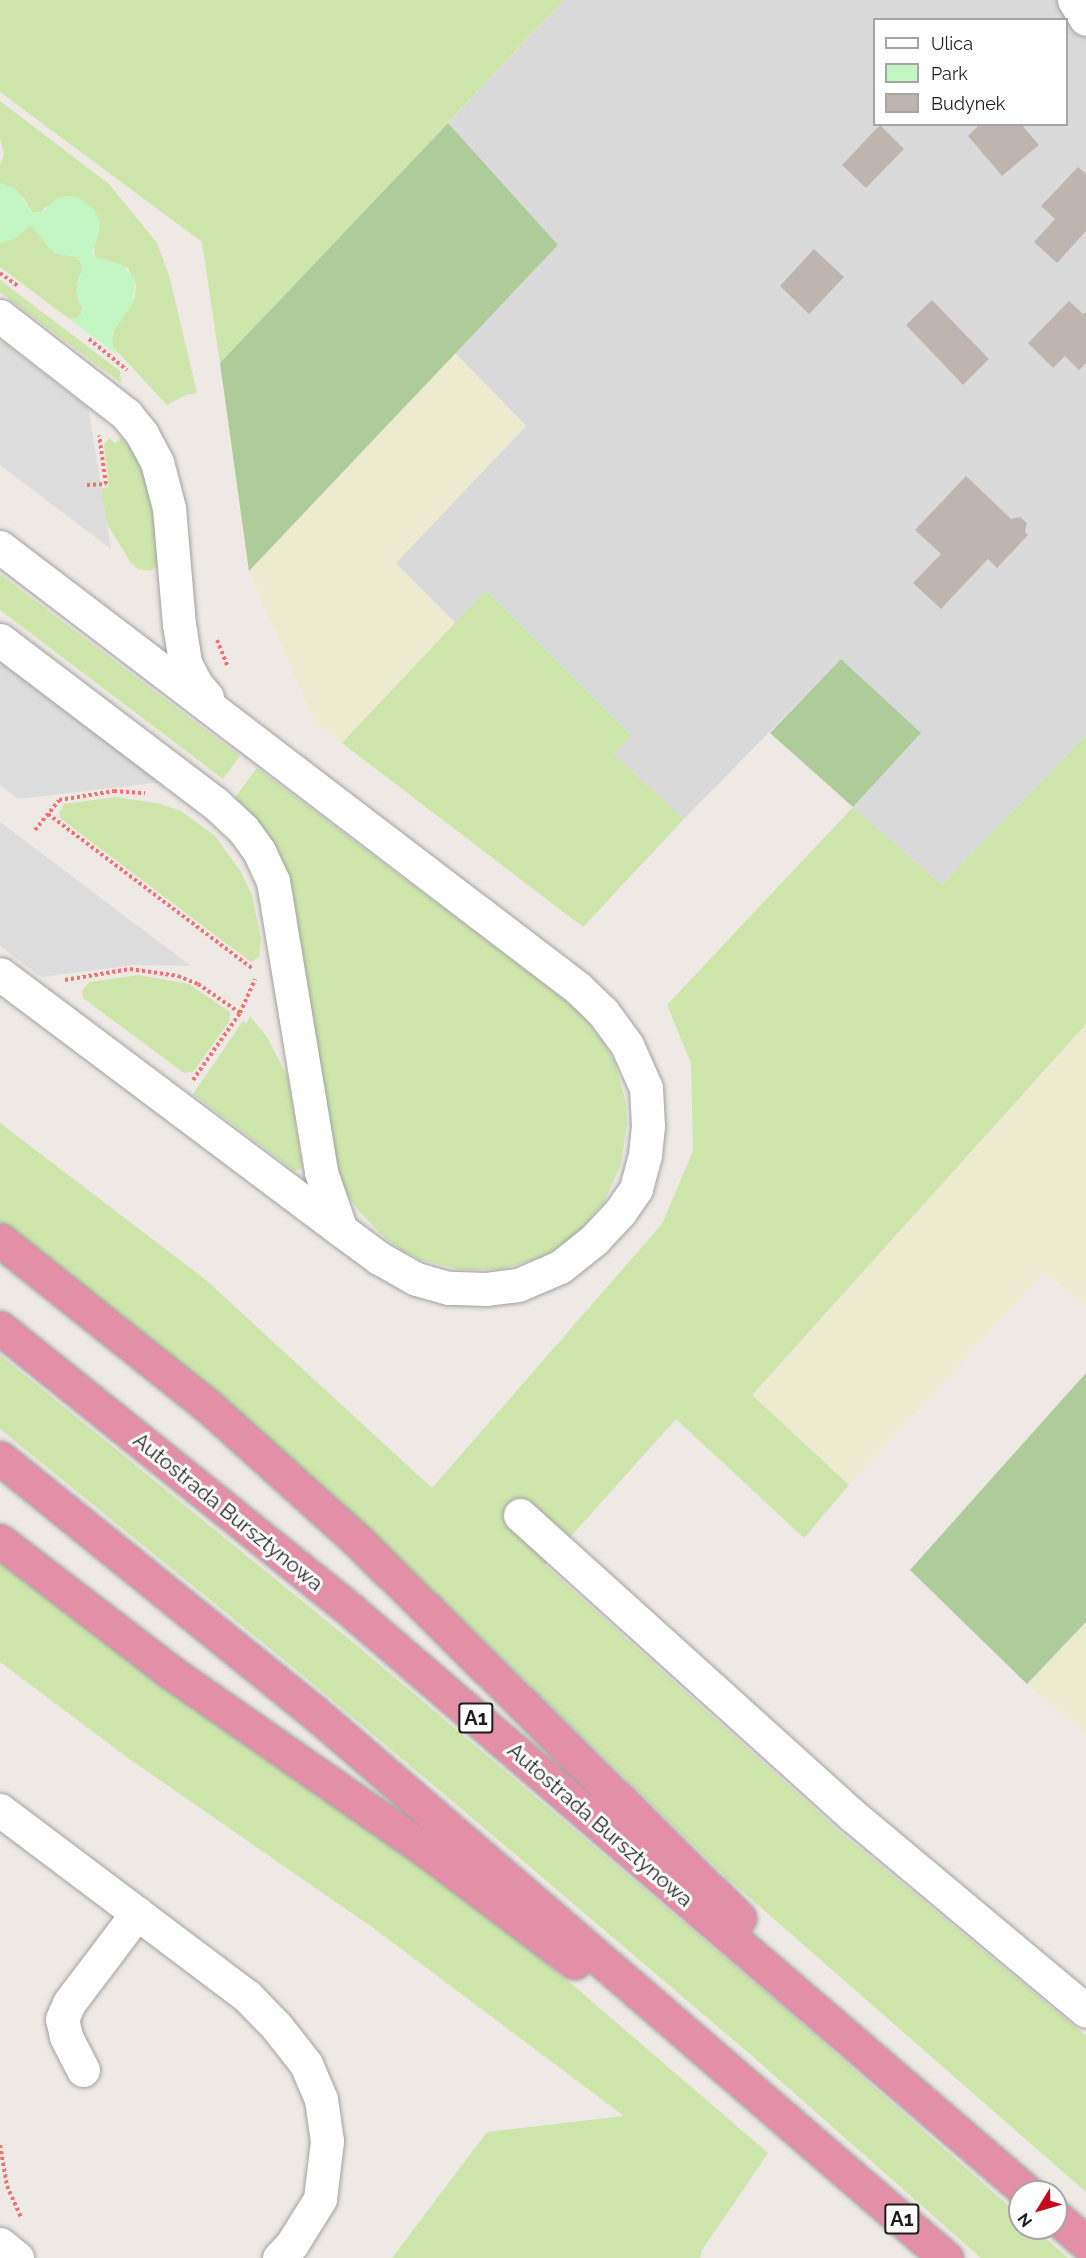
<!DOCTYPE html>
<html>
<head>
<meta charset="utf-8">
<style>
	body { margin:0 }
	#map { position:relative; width:1086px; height:2258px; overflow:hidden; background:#eee9e4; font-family:Raleway,sans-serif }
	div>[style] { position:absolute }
	.residential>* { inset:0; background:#dbdada }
	.farmland>* { inset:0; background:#ecebd0 }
	.grass>* { inset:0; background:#cee6ac }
	.forest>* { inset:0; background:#aecb9a }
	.park>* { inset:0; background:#c3f6c2 }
	.parking>* { inset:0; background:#ddd }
	.building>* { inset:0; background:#beb5b0 }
	.path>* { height:4px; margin-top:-2px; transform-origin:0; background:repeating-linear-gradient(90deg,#f37070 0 3px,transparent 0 6px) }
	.roads { filter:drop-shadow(0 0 2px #a1a1a1) drop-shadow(0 0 2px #a1a1a1) }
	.minor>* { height:33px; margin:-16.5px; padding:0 16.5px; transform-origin:16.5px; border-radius:16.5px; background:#fff }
	.highway>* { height:33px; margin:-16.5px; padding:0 16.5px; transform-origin:16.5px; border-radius:16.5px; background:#e28fa7 }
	span { translate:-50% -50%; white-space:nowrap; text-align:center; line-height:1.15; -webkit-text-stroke:6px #fff; paint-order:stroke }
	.shield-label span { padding:2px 4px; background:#fff; border:2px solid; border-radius:4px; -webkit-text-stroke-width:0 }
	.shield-label { font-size:20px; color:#1d1d1d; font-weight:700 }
	.street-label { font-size:21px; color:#1d1d1d }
	.legend { position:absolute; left:873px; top:18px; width:195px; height:108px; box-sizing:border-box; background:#fff; border:2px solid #a5a5a5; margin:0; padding:8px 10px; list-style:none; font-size:18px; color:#1d1d1d }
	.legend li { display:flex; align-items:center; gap:12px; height:30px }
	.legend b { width:30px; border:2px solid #a5a5a5 }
	.north { position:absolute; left:1008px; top:2180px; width:60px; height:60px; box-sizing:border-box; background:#fff; border:2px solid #a5a5a5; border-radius:50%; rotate:233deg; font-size:16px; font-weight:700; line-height:24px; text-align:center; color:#1d1d1d }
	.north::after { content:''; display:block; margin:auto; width:21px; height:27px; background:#c10a1c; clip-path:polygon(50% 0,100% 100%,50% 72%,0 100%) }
</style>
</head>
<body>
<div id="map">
	<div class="residential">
		<i style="clip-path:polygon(evenodd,564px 0,1086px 0,1086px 735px,942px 885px,853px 807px,921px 733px,841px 659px,684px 819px,613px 754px,632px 736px,486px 590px,455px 623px,395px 563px,526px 426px,455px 353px,558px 245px,448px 123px,564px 0,874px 20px,1066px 20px,1066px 124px,874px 124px,874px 20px)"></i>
	</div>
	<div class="farmland">
		<i style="clip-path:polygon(455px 353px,526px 426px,396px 563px,455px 623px,342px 743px,315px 722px,249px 571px)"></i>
		<i style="clip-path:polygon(1086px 1024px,1086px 1305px,1044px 1272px,849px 1485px,752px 1396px)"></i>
		<i style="clip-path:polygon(1086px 1622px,1086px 1734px,1027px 1684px)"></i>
	</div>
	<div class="grass">
		<i style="clip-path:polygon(0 0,564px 0,220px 363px,202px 242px,0 92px)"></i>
		<i style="clip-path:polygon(0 101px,109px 184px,157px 243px,169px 275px,197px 393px,186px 395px,167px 405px,113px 347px,111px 341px,115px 328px,135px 298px,136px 285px,128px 268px,95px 257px,94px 247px,47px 206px,39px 213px,32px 212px,24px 198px,0 183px,0 165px,4px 155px,0 137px)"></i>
		<i style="clip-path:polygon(31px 225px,55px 253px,78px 257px,81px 261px,82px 270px,77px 283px,78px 299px,82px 308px,81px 315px,76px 319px,68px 318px,0 267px,0 243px,15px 238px)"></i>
		<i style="clip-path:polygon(0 280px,120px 371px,121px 383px,0 292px)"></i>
		<i style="clip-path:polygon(109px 438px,115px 443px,122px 438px,137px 457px,150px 487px,160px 564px,150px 571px,138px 569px,131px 563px,107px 524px,101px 489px,109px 487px,104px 445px)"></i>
		<i style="clip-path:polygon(0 574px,240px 756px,223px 779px,0 610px)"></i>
		<i style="clip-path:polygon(486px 590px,632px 736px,613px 754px,684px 819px,583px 927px,342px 743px)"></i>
		<i style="clip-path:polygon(1086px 735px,1086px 1024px,752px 1395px,849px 1485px,804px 1538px,676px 1419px,545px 1565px,840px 1832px,1086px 2036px,1086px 2192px,726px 1877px,404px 1563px,332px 1496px,71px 1277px,0 1221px,0 1123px,206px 1280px,432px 1488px,662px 1224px,693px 1151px,691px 1063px,667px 1005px,853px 807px,942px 885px)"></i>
		<i style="clip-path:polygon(257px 768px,548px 987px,580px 1012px,605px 1045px,615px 1063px,626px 1103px,627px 1124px,621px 1164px,604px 1202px,577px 1234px,561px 1246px,542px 1257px,503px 1269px,462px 1270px,421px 1260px,403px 1251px,386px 1239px,357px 1209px,346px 1192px,332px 1153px,293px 892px,282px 863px,265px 831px,234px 799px)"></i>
		<i style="clip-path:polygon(116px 797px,161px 804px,181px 811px,215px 836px,241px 872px,252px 895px,261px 939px,259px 957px,251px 962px,61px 819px,59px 814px,64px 804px)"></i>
		<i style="clip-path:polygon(138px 975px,189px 984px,230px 1012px,229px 1022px,193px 1072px,184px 1073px,83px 998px,82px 991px,89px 982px)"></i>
		<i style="clip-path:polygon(250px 1016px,267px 1037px,288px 1078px,302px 1167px,299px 1170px,295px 1171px,193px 1094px,243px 1021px,246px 1024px)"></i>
		<i style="clip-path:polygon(0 1355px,361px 1649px,780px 2004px,1020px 2216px,1020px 2228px,1034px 2228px,1068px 2258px,981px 2258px,751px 2055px,470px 1816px,288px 1663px,0 1429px)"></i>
		<i style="clip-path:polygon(0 1562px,151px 1677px,404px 1853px,510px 1931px,768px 2153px,702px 2250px,700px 2258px,392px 2258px,487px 2132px,624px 2116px,376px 1930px,128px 1758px,0 1662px)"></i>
	</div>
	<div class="forest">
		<i style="clip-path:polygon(448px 123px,558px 245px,249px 571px,220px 363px)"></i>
		<i style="clip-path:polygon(841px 659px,921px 733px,853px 807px,770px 733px)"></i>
		<i style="clip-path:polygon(1086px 1373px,1086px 1622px,1027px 1684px,910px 1570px)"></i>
	</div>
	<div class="park">
		<i style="clip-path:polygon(0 183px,15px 188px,32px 212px,44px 211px,56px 199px,66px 196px,77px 197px,94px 209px,100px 222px,99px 234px,92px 252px,94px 257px,121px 264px,135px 279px,133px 303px,112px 334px,113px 347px,119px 356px,68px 318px,76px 319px,81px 315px,82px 308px,76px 290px,82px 270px,78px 257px,61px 255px,50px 249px,31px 225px,15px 238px,0 243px)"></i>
	</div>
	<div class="parking">
		<i style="clip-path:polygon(0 340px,88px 407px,111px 549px,0 465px)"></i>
		<i style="clip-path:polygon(0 660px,163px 782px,18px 799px,0 785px)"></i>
		<i style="clip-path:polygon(0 822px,191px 966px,134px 965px,41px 977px,0 946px)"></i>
	</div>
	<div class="building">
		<i style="clip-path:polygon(980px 124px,1021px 124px,1039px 145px,1002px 176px,968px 136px)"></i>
		<i style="clip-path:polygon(880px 125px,904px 149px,866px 188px,842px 165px)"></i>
		<i style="clip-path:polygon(1078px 167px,1086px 174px,1086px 231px,1057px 263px,1034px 242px,1055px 219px,1041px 206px)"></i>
		<i style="clip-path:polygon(814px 249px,844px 277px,809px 314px,780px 286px)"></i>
		<i style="clip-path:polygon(932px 300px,989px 359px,963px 385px,906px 325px)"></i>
		<i style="clip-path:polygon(1069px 301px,1083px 314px,1086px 312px,1086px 363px,1079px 370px,1065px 356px,1053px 368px,1028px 343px)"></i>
		<i style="clip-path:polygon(966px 476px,1011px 519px,1020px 517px,1027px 523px,1025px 532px,1028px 535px,997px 568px,988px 559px,941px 609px,913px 583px,941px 554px,915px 530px)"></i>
	</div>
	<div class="path">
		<i style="left:0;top:273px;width:22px;rotate:36deg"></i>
		<i style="left:89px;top:339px;width:49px;rotate:39.2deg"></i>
		<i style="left:87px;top:485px;width:19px;rotate:-3deg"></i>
		<i style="left:106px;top:484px;width:49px;rotate:-98.1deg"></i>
		<i style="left:217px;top:640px;width:29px;rotate:68deg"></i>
		<i style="left:48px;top:814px;width:257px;rotate:37.1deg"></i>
		<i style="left:35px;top:830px;width:38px;rotate:-51deg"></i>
		<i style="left:59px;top:800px;width:56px;rotate:-9.3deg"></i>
		<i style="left:114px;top:791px;width:31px;rotate:4deg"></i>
		<i style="left:65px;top:980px;width:66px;rotate:-9.6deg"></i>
		<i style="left:130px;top:969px;width:49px;rotate:8.3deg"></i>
		<i style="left:178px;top:976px;width:22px;rotate:22deg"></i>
		<i style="left:198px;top:984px;width:51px;rotate:34.6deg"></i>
		<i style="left:193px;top:1080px;width:82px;rotate:-55deg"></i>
		<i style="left:240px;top:1013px;width:37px;rotate:-66deg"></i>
		<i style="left:0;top:2145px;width:42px;rotate:80.3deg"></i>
		<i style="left:7px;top:2186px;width:34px;rotate:66deg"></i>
	</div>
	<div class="roads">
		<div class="minor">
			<i style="left:1074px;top:0;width:22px;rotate:58deg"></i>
			<i style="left:0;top:316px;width:160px;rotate:37.9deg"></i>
			<i style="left:126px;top:414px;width:26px;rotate:51deg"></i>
			<i style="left:142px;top:434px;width:32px;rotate:62deg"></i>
			<i style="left:157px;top:462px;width:48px;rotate:75.4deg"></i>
			<i style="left:169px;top:508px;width:116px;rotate:85.1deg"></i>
			<i style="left:179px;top:624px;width:39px;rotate:81deg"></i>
			<i style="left:185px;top:663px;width:24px;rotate:62deg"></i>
			<i style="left:196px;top:684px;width:17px;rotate:50deg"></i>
			<i style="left:0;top:547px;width:727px;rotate:37.34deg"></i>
			<i style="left:578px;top:988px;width:35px;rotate:44deg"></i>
			<i style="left:603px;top:1012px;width:41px;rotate:54deg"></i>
			<i style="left:627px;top:1045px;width:47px;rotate:66.2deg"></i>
			<i style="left:646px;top:1088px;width:38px;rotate:87deg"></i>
			<i style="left:648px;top:1126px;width:29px;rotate:96deg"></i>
			<i style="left:645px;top:1155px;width:35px;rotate:105deg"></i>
			<i style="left:636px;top:1189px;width:28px;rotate:125deg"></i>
			<i style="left:620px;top:1212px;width:37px;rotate:133deg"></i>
			<i style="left:595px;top:1239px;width:45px;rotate:141.3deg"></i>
			<i style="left:560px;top:1267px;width:46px;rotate:156.8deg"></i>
			<i style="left:518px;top:1285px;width:32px;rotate:173deg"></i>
			<i style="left:486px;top:1289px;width:38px;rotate:-178deg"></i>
			<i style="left:448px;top:1288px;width:33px;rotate:-164deg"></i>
			<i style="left:416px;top:1279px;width:43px;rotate:-150.4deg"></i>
			<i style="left:379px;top:1258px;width:47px;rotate:-143.6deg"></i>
			<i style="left:341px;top:1230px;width:426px;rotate:-143.1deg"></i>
			<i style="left:0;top:640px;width:270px;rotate:37.2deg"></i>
			<i style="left:215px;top:803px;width:38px;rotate:43deg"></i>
			<i style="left:243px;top:829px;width:27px;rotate:54deg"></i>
			<i style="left:259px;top:851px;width:33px;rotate:65deg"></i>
			<i style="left:273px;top:881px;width:295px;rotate:80.6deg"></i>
			<i style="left:321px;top:1172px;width:61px;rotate:71deg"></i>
			<i style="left:520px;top:1515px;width:447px;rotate:42.1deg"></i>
			<i style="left:852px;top:1815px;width:305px;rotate:39.9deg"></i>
			<i style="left:0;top:1810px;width:309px;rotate:37deg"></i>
			<i style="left:247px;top:1996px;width:43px;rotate:45.9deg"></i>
			<i style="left:277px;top:2027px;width:47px;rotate:51.9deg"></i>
			<i style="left:306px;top:2064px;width:38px;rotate:67deg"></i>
			<i style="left:321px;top:2099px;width:42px;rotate:81.9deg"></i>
			<i style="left:327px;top:2141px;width:58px;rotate:96.9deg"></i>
			<i style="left:320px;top:2199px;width:53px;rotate:121.9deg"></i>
			<i style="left:292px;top:2244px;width:19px;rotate:133deg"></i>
			<i style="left:83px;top:2070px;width:38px;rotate:-117deg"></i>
			<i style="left:66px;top:2036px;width:17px;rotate:-103deg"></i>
			<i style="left:62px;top:2019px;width:17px;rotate:-66deg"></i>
			<i style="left:69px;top:2003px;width:113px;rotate:-52.9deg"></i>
			<i style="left:0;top:2244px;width:22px;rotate:39deg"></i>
		</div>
		<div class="highway">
			<i style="left:0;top:1240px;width:265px;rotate:38.6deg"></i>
			<i style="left:207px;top:1405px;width:205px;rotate:42deg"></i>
			<i style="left:359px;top:1542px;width:535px;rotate:44.7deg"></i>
			<i style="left:0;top:1328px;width:453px;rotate:38.8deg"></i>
			<i style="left:353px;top:1612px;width:889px;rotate:40.71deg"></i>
			<i style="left:0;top:1458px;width:405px;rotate:39deg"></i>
			<i style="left:315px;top:1713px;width:834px;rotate:40.82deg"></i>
			<i style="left:0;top:1541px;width:217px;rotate:37.5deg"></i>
			<i style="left:172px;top:1673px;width:320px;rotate:34.9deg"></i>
			<i style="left:434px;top:1856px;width:176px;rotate:37.1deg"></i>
			<i style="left:1056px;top:2217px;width:40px;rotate:41deg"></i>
		</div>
	</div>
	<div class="shield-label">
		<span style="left:476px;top:1718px">A1</span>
		<span style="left:902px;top:2219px">A1</span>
	</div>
	<div class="street-label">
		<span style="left:228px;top:1512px;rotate:39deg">Autostrada Bursztynowa</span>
		<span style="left:600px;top:1825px;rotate:41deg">Autostrada Bursztynowa</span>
	</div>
	<ul class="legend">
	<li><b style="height:8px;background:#fff"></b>Ulica</li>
	<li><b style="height:16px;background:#c3f6c2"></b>Park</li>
	<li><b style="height:16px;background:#beb5b0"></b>Budynek</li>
	</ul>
	<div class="north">N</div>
</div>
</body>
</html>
